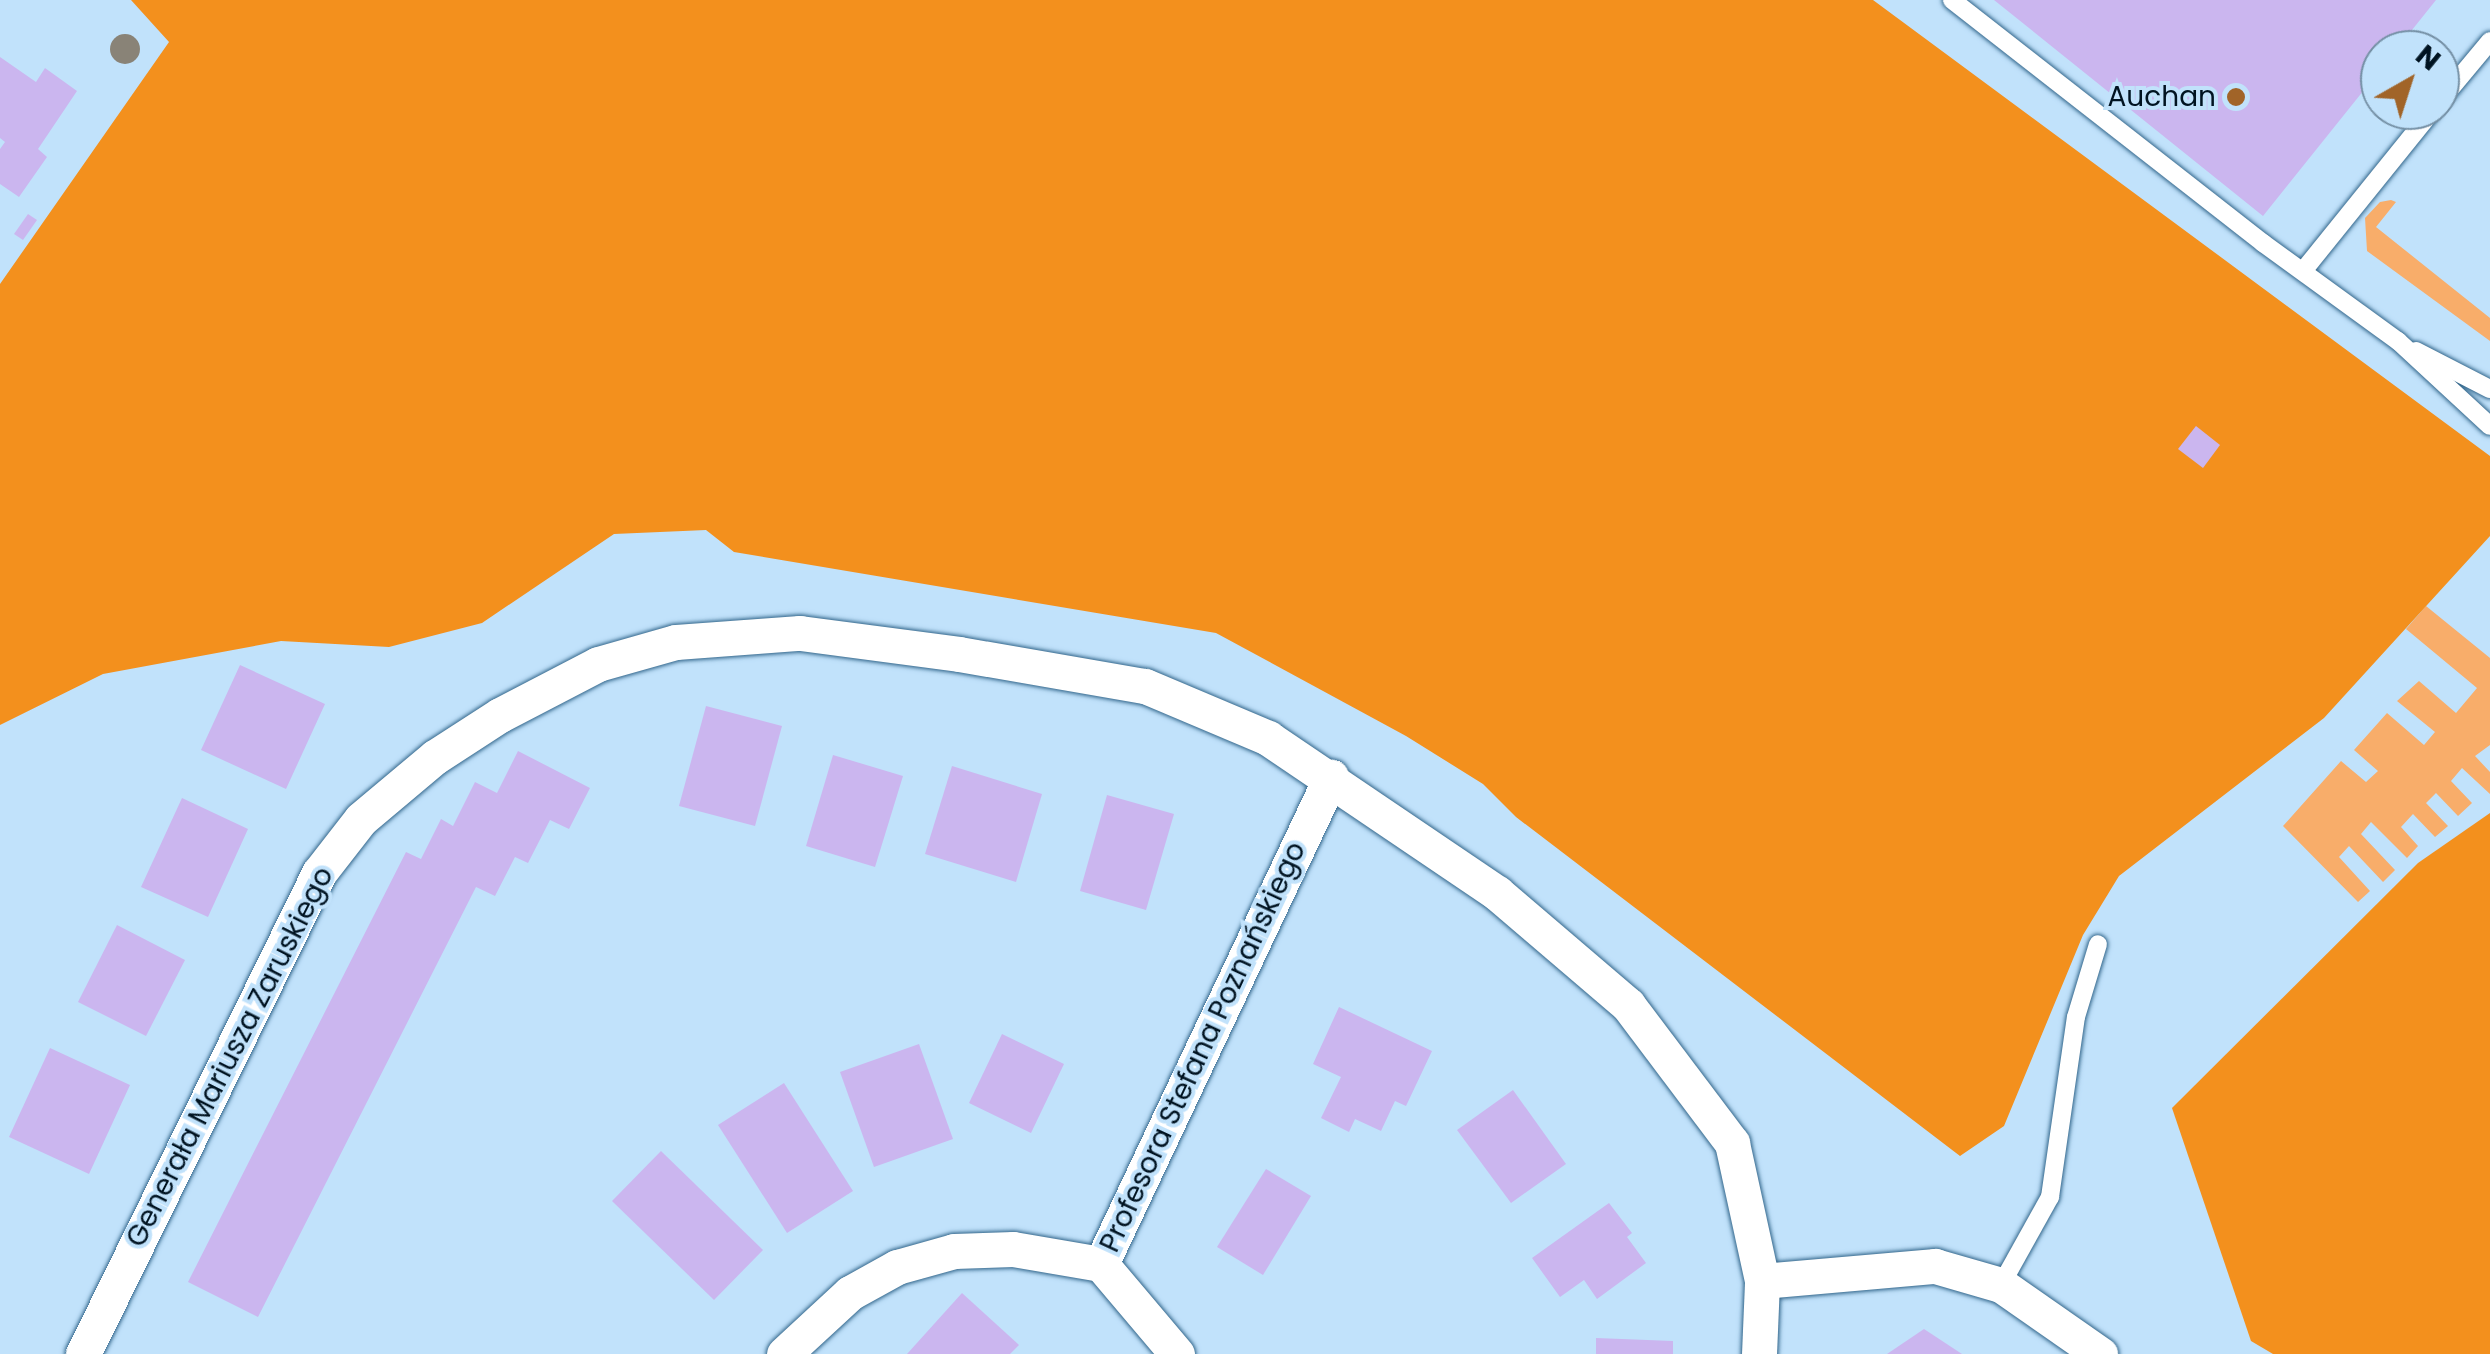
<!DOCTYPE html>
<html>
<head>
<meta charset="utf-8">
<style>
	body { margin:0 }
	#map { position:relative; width:2490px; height:1354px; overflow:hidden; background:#c1e2fb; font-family:Poppins,sans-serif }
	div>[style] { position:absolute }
	.green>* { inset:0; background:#f8ad6a }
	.forest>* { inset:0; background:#f3901d }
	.building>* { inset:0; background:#cbb6ef }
	.roads { filter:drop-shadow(0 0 2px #32668b) drop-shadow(0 0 2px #32668b) }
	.service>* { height:18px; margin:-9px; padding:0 9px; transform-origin:9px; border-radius:9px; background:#fff }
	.minor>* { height:35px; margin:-17.5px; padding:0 17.5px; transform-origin:17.5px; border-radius:17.5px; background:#fff }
	.trees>* { width:30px; height:30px; margin:-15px; border-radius:50%; background:#898377 }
	.dots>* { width:28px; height:28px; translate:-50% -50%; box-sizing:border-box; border:5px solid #c1e2fb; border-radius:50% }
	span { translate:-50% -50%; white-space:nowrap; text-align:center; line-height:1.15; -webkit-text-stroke:8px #c1e2fb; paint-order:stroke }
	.poi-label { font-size:28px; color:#001321 }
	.right { translate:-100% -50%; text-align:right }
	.street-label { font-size:28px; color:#001321 }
	.north { position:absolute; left:2360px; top:30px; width:100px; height:100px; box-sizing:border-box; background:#c1e2fb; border:2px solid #748fa4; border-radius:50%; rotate:39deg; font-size:28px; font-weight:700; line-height:40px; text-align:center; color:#001321 }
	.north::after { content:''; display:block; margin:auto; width:35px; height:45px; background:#a16428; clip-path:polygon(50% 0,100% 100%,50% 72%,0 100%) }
</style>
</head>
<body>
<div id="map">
	<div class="green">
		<i style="clip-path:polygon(2391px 200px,2396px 202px,2376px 227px,2490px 318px,2490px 341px,2367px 251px,2365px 218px,2380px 202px)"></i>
		<i style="clip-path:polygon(2426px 606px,2490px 658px,2490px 745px,2475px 756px,2490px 772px,2490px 794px,2462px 768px,2451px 781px,2472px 803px,2458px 816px,2436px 793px,2426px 803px,2448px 826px,2435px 837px,2413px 814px,2401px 827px,2418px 846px,2407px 858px,2371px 822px,2361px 834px,2395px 870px,2383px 882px,2349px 846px,2339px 857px,2370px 891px,2358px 902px,2283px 826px,2341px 761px,2366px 782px,2378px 771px,2354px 750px,2387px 713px,2424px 745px,2435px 732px,2397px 701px,2419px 681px,2456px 713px,2477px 688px,2406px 629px)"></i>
	</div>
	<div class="forest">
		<i style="clip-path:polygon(131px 0,1873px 0,2490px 456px,2490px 536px,2324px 718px,2119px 876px,2083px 935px,2004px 1126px,1960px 1156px,1516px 817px,1483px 784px,1406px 736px,1216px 633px,734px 552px,706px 530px,614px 534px,482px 623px,389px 647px,281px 641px,103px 674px,0 725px,0 284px,169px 42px)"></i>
		<i style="clip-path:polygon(2490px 813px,2490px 1354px,2273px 1354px,2251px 1341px,2172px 1108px,2418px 863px)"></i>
	</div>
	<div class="building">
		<i style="clip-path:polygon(1994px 0,2436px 0,2396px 50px,2380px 50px,2380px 70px,2263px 216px)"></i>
		<i style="clip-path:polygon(0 57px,36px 82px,45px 68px,77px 91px,38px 149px,47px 157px,19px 197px,0 184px,0 149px,5px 142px,0 138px)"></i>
		<i style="clip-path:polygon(28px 214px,37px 220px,23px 240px,14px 234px)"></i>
		<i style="clip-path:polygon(2196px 426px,2220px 445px,2203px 468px,2178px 449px)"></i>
		<i style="clip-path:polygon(240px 665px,325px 704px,286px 789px,201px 750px)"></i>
		<i style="clip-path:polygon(706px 706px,782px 726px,755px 826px,679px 806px)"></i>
		<i style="clip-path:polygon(518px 751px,590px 788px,569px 829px,550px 820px,528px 863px,515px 857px,495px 896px,476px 887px,258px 1317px,188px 1282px,406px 852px,421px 859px,441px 819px,453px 826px,475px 782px,497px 793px)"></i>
		<i style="clip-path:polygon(833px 755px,903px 776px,875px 867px,806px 846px)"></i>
		<i style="clip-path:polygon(952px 766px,1042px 794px,1016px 882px,925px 854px)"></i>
		<i style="clip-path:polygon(1107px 795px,1174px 814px,1146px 910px,1080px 891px)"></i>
		<i style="clip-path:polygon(182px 798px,248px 829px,208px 917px,141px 887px)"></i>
		<i style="clip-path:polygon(117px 925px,185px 960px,146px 1036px,78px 1002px)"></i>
		<i style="clip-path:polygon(1339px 1007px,1432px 1051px,1406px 1106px,1395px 1101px,1381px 1131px,1355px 1119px,1349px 1132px,1321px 1118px,1341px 1077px,1313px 1064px)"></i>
		<i style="clip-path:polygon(1002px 1034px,1064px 1064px,1031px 1133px,969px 1103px)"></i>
		<i style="clip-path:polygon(919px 1044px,953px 1139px,874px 1167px,840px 1072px)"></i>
		<i style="clip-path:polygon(50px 1048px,130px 1085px,89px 1174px,9px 1137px)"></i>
		<i style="clip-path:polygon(784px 1083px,853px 1191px,787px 1233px,718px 1125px)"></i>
		<i style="clip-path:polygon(1513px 1090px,1566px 1164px,1511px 1203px,1457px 1130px)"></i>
		<i style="clip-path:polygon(661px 1151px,763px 1250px,714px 1300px,612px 1201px)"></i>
		<i style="clip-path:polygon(1266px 1169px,1311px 1196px,1263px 1275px,1217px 1247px)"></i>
		<i style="clip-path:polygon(1609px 1203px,1632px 1233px,1627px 1237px,1646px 1263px,1597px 1299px,1584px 1280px,1560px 1297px,1532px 1258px)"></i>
		<i style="clip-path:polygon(962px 1293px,1019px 1345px,1010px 1354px,907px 1354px)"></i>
		<i style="clip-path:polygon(1924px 1329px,1962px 1354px,1887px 1354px)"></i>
		<i style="clip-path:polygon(1596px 1338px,1673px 1341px,1673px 1354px,1596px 1354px)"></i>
	</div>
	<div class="roads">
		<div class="service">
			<i style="left:1952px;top:0;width:395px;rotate:38deg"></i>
			<i style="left:2263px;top:243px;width:167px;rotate:36deg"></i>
			<i style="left:2398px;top:341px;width:125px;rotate:42.7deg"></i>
			<i style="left:2440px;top:101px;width:78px;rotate:-50.2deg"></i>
			<i style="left:2303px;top:271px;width:207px;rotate:-51.1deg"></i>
			<i style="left:2416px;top:351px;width:83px;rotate:27.2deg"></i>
			<i style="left:2001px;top:1285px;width:101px;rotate:-60.9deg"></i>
			<i style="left:2050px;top:1197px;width:182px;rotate:-81.8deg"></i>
			<i style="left:2076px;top:1017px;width:76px;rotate:-73.2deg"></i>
		</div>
		<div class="minor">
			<i style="left:83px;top:1354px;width:536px;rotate:-63.87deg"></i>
			<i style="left:319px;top:873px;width:68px;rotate:-52.1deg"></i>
			<i style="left:361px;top:819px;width:97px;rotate:-40deg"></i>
			<i style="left:435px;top:757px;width:77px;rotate:-32.9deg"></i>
			<i style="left:500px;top:715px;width:110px;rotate:-27.5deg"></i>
			<i style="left:598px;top:664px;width:81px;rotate:-15.8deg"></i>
			<i style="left:676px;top:642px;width:124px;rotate:-4.2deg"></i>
			<i style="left:800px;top:633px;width:160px;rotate:7.5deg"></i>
			<i style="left:959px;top:654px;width:189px;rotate:9.8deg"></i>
			<i style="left:1145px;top:686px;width:134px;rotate:22.9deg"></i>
			<i style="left:1268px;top:738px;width:277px;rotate:34.1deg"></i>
			<i style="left:1497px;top:893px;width:172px;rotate:40.5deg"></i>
			<i style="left:1628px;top:1005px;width:173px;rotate:53deg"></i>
			<i style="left:1732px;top:1143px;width:141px;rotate:77.7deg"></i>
			<i style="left:1762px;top:1281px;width:174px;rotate:-5deg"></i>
			<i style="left:1935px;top:1266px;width:69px;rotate:16.1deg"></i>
			<i style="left:2001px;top:1285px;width:121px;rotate:34.9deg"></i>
			<i style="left:784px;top:1354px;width:90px;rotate:-42.7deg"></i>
			<i style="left:850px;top:1293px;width:54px;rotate:-29deg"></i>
			<i style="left:897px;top:1267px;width:59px;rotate:-15.7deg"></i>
			<i style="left:954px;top:1251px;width:59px;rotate:-1.9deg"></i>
			<i style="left:1013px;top:1249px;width:89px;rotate:9.7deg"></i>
			<i style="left:1177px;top:1354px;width:118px;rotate:-130.2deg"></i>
			<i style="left:1101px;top:1264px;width:539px;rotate:-64.72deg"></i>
			<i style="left:1759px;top:1354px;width:73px;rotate:-87.6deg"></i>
		</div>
	</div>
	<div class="trees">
		<i style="left:125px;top:49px"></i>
	</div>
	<div class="dots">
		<i style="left:2236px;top:97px;background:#a16428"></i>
	</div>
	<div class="poi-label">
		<span class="right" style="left:2216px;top:97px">Auchan</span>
	</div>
	<div class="street-label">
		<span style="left:1203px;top:1047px;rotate:-65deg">Profesora Stefana Poznańskiego</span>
		<span style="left:230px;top:1057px;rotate:-63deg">Generała Mariusza Zaruskiego</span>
	</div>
	<div class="north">N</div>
</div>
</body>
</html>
